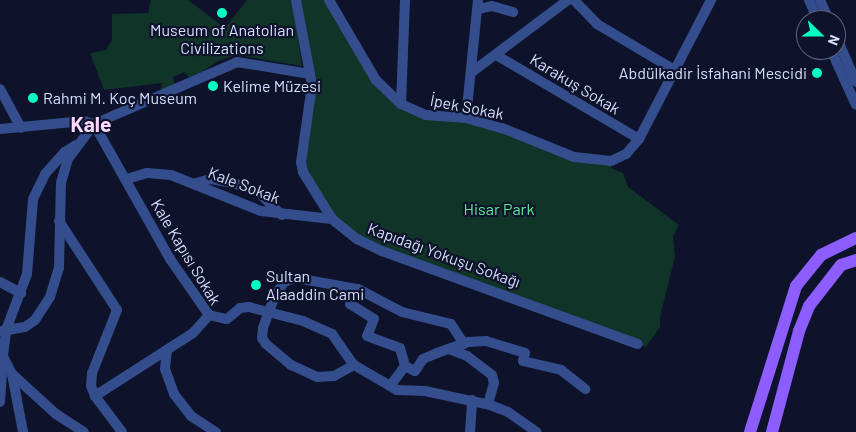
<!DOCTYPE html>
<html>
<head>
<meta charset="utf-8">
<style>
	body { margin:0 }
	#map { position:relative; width:856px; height:432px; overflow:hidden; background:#0e122a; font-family:Barlow,sans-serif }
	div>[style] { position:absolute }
	.green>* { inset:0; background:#103427 }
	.minor>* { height:10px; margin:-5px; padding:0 5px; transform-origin:5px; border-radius:5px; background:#344e8d }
	.major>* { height:12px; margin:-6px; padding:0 6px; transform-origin:6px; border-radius:6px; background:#8d5dff }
	.dots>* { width:14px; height:14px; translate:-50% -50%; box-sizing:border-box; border:2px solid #0e122a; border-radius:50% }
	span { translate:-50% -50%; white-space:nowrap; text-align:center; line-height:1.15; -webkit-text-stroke:4.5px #0e122a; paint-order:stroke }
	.poi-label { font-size:16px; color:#d6dfff }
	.right { translate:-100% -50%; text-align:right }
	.left { translate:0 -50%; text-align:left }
	.street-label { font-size:16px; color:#d6dfff }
	.park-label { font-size:16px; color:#56eb94 }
	.district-label { font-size:21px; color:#ffd8fe; font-weight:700 }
	.north { position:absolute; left:796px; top:10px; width:50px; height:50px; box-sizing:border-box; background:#0e122a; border:1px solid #5e647f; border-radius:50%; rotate:112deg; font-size:14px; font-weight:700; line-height:20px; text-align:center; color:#d6dfff }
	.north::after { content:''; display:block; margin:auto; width:18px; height:22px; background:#02ffc4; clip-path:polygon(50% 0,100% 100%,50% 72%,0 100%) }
</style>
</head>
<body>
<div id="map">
	<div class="green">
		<i style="clip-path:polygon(151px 0,188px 0,225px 28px,247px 0,292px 0,302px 66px,237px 55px,220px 60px,191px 79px,184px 72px,173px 77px,175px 87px,160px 93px,162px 83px,104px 90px,90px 53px,106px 50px,112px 40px,112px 14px,148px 13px)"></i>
		<i style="clip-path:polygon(296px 0,329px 0,376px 80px,416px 111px,457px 117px,554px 149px,611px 161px,611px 168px,623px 173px,628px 187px,679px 225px,673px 236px,675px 257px,660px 317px,660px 327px,646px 347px,348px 233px,303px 172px,311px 96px)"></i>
	</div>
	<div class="minor">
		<i style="left:296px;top:0;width:86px;rotate:79.3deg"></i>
		<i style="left:312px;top:85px;width:78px;rotate:98.1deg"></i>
		<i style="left:301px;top:162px;width:10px;rotate:79deg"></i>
		<i style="left:303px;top:172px;width:55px;rotate:58.3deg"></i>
		<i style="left:332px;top:219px;width:32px;rotate:39deg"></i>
		<i style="left:357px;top:239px;width:28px;rotate:26deg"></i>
		<i style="left:382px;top:251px;width:272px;rotate:20deg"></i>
		<i style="left:329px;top:0;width:93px;rotate:59.6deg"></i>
		<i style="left:376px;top:80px;width:35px;rotate:44deg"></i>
		<i style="left:401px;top:104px;width:27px;rotate:24deg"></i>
		<i style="left:426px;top:115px;width:40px;rotate:4.3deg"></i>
		<i style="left:466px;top:118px;width:37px;rotate:16deg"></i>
		<i style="left:502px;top:128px;width:78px;rotate:21.9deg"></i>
		<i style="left:574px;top:157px;width:37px;rotate:6deg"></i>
		<i style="left:611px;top:161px;width:17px;rotate:-25deg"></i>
		<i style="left:626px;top:154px;width:20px;rotate:-49deg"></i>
		<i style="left:639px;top:139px;width:157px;rotate:-62.6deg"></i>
		<i style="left:574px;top:0;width:33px;rotate:46deg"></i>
		<i style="left:597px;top:24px;width:92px;rotate:30.7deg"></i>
		<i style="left:809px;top:0;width:22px;rotate:66deg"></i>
		<i style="left:820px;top:0;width:22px;rotate:66deg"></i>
		<i style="left:478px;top:9px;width:14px;rotate:-12deg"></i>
		<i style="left:492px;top:6px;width:22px;rotate:16deg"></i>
		<i style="left:836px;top:36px;width:50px;rotate:66.5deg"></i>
		<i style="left:831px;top:50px;width:60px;rotate:65.6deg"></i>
		<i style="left:496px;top:55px;width:166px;rotate:30.4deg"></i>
		<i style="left:472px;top:72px;width:120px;rotate:-36.9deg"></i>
		<i style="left:0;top:89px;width:44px;rotate:61.7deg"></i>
		<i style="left:401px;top:104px;width:104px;rotate:-87.8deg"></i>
		<i style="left:466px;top:118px;width:119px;rotate:-84.2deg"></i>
		<i style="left:94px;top:124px;width:155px;rotate:60.6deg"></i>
		<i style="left:170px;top:259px;width:68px;rotate:55.1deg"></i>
		<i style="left:209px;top:315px;width:18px;rotate:13deg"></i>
		<i style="left:227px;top:319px;width:17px;rotate:-40deg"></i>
		<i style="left:240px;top:308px;width:9px;rotate:-6deg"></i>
		<i style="left:249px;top:307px;width:56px;rotate:14.5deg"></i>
		<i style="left:303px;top:321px;width:32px;rotate:24deg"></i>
		<i style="left:332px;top:334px;width:38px;rotate:55deg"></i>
		<i style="left:354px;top:365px;width:50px;rotate:30.2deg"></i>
		<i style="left:397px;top:390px;width:28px;rotate:2deg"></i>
		<i style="left:425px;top:391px;width:66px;rotate:12.2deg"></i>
		<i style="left:490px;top:405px;width:19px;rotate:21deg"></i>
		<i style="left:508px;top:412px;width:35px;rotate:35deg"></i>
		<i style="left:94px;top:124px;width:156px;rotate:-23.4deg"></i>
		<i style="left:237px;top:62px;width:74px;rotate:9.3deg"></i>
		<i style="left:0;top:129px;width:84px;rotate:-5.4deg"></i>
		<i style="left:84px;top:121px;width:10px;rotate:17deg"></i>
		<i style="left:127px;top:179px;width:21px;rotate:-17deg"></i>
		<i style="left:147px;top:173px;width:24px;rotate:5deg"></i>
		<i style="left:171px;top:175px;width:97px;rotate:21.8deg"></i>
		<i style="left:261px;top:211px;width:71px;rotate:6.4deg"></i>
		<i style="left:196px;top:183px;width:16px;rotate:-15deg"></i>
		<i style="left:211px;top:179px;width:25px;rotate:11deg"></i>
		<i style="left:236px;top:184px;width:23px;rotate:20deg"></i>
		<i style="left:258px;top:192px;width:33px;rotate:44deg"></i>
		<i style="left:59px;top:221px;width:106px;rotate:56.9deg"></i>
		<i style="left:117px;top:310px;width:68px;rotate:111.6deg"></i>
		<i style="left:92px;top:373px;width:13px;rotate:94deg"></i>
		<i style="left:91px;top:386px;width:11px;rotate:68deg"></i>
		<i style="left:0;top:282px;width:24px;rotate:28deg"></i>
		<i style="left:350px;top:288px;width:16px;rotate:90deg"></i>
		<i style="left:350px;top:304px;width:28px;rotate:32deg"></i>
		<i style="left:374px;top:319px;width:18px;rotate:112deg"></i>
		<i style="left:367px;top:336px;width:35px;rotate:20deg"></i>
		<i style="left:400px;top:348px;width:19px;rotate:74deg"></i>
		<i style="left:2px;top:331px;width:23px;rotate:-10deg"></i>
		<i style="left:25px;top:327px;width:12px;rotate:-35deg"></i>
		<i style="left:35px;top:320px;width:27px;rotate:-57deg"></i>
		<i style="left:50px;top:297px;width:30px;rotate:-73deg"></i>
		<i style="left:59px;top:268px;width:85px;rotate:-88.7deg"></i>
		<i style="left:61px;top:183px;width:25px;rotate:-74deg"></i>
		<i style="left:68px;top:159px;width:44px;rotate:-53.4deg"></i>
		<i style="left:449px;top:349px;width:19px;rotate:21deg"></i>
		<i style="left:467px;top:356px;width:31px;rotate:37deg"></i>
		<i style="left:492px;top:375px;width:8px;rotate:76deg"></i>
		<i style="left:494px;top:383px;width:22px;rotate:106deg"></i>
		<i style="left:167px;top:350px;width:19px;rotate:96deg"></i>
		<i style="left:165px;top:369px;width:27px;rotate:70deg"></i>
		<i style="left:174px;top:394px;width:28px;rotate:52deg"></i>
		<i style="left:191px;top:416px;width:30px;rotate:33deg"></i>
		<i style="left:354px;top:365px;width:23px;rotate:151deg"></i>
		<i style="left:334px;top:376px;width:17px;rotate:177deg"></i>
		<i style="left:317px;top:377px;width:29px;rotate:-155deg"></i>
		<i style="left:291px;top:365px;width:33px;rotate:-140deg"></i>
		<i style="left:266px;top:344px;width:7px;rotate:-124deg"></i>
		<i style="left:262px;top:338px;width:10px;rotate:-84deg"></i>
		<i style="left:263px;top:328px;width:32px;rotate:-70deg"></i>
		<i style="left:274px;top:298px;width:19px;rotate:-58deg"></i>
		<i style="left:284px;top:282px;width:13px;rotate:-18deg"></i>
		<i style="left:296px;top:278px;width:63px;rotate:10.1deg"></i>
		<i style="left:358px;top:289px;width:50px;rotate:27.6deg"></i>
		<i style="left:402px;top:312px;width:50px;rotate:13.8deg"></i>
		<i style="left:451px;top:324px;width:24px;rotate:57deg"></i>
		<i style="left:12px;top:374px;width:59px;rotate:42.3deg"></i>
		<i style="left:56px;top:414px;width:33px;rotate:33deg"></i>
		<i style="left:390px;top:386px;width:25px;rotate:-53deg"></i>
		<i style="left:405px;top:366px;width:11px;rotate:27deg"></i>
		<i style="left:415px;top:371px;width:14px;rotate:-56deg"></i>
		<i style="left:423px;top:359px;width:15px;rotate:-23deg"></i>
		<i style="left:437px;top:353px;width:33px;rotate:-20deg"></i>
		<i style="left:468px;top:342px;width:18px;rotate:-3deg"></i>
		<i style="left:486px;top:341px;width:41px;rotate:17.1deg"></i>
		<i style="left:525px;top:353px;width:8px;rotate:104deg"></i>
		<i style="left:523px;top:361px;width:39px;rotate:13deg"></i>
		<i style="left:561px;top:370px;width:31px;rotate:38deg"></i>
		<i style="left:0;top:402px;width:45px;rotate:-86.2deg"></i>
		<i style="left:23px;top:432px;width:59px;rotate:-100.7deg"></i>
		<i style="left:12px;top:374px;width:20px;rotate:-117deg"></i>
		<i style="left:3px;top:356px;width:26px;rotate:-83deg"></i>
		<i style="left:6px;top:330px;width:60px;rotate:-69.4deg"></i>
		<i style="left:27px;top:274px;width:75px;rotate:-85.4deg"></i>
		<i style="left:33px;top:199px;width:28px;rotate:-64deg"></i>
		<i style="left:45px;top:174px;width:30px;rotate:-48deg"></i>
		<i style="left:65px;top:152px;width:13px;rotate:-32deg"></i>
		<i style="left:122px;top:432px;width:45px;rotate:-126.9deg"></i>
		<i style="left:95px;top:396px;width:117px;rotate:-32.7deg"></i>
		<i style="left:193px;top:333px;width:24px;rotate:-48deg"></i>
		<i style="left:470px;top:432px;width:32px;rotate:-86deg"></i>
	</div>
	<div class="major">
		<i style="left:750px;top:432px;width:153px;rotate:-72.5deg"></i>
		<i style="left:796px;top:286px;width:40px;rotate:-51deg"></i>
		<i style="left:821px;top:255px;width:39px;rotate:-26deg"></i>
		<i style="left:772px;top:432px;width:105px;rotate:-75deg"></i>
		<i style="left:799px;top:331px;width:27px;rotate:-68deg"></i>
		<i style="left:809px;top:306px;width:52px;rotate:-52deg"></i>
		<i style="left:841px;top:265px;width:16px;rotate:-18deg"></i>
	</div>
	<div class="dots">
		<i style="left:222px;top:13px;background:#02ffc4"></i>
		<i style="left:817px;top:73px;background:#02ffc4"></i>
		<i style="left:213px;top:86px;background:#02ffc4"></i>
		<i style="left:33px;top:98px;background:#02ffc4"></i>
		<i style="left:256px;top:285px;background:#02ffc4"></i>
	</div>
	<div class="poi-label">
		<span style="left:222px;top:39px">Museum of Anatolian<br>Civilizations</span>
		<span class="right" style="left:807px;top:73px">Abdülkadir İsfahani Mescidi</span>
		<span class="left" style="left:223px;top:86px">Kelime Müzesi</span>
		<span class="left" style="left:43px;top:98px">Rahmi M. Koç Museum</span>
		<span class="left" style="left:266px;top:285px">Sultan<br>Alaaddin Cami</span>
	</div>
	<div class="street-label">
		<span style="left:575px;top:84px;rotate:31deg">Karakuş Sokak</span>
		<span style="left:467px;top:107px;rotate:11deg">İpek Sokak</span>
		<span style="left:244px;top:185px;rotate:21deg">Kale Sokak</span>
		<span style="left:186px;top:252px;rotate:59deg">Kale Kapısı Sokak</span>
		<span style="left:444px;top:255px;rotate:20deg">Kapıdağı Yokuşu Sokağı</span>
	</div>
	<div class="park-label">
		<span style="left:499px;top:209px">Hisar Park</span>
	</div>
	<div class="district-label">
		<span style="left:91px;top:124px">Kale</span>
	</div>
	<div class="north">N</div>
</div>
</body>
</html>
